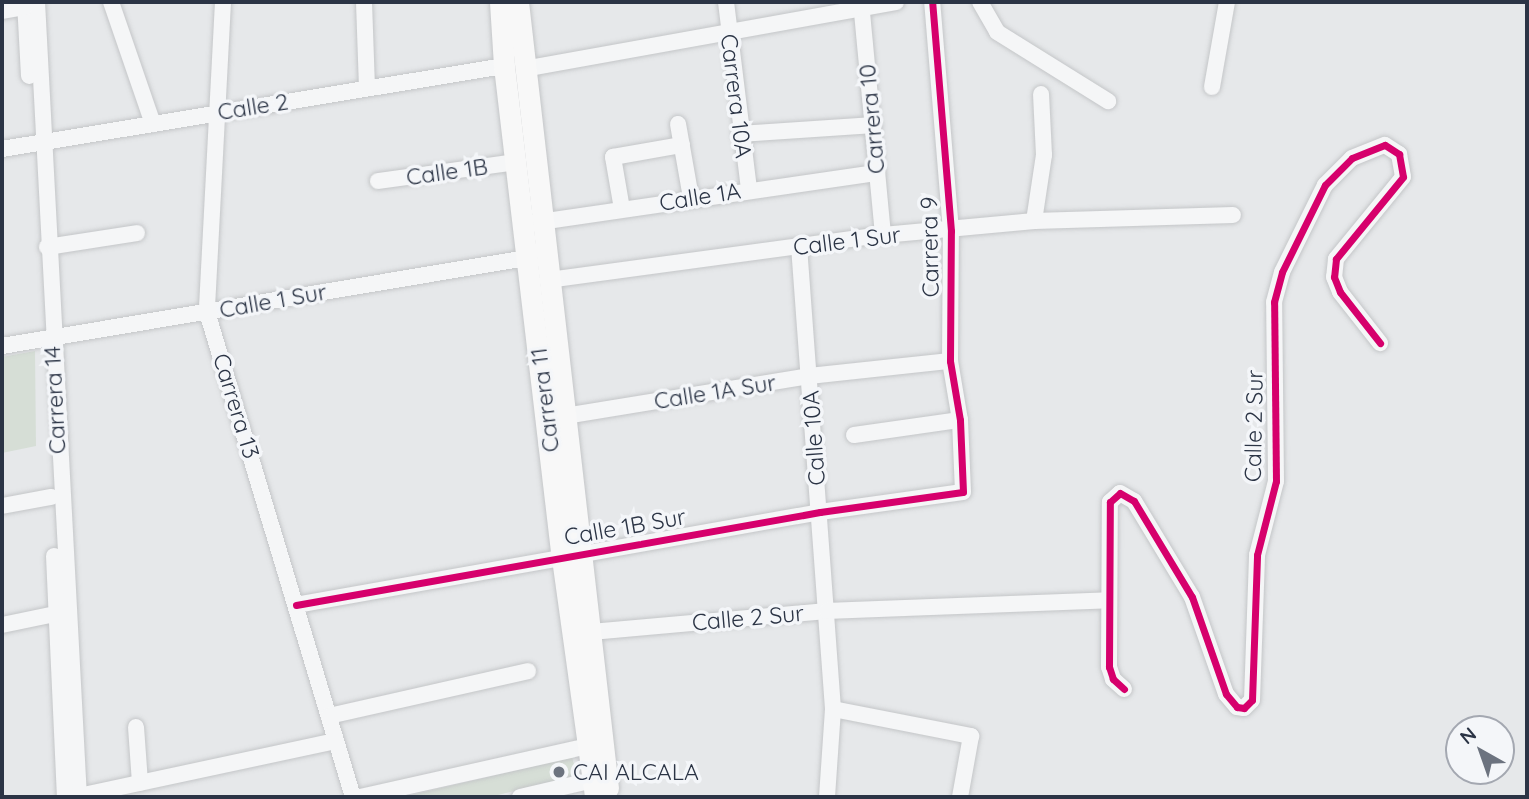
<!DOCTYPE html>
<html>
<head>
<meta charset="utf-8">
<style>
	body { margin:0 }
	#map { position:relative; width:1529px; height:799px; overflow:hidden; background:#e6e8ea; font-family:Quicksand,sans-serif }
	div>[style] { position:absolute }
	.green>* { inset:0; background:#d6ded6 }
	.roads { filter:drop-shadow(0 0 2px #c4c6c8) drop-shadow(0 0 2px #c4c6c8) }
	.minor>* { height:16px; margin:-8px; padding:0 8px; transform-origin:8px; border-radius:8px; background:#f5f6f7 }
	.major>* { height:21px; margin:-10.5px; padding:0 10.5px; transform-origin:10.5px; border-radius:10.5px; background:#f8f8f8 }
	.cycleway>* { height:7px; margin:-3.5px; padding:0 3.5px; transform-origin:3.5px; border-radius:3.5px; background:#d6006c }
	.dots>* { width:19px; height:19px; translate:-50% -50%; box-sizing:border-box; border:4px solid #f4f6f9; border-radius:50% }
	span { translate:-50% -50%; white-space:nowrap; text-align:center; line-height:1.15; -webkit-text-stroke:7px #f4f6f9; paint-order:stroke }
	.street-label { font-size:23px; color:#2b3445 }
	.poi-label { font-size:23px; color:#2b3445 }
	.left { translate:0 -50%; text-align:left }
	.frame { position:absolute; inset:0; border:4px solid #2b3445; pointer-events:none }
	.north { position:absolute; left:1445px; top:715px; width:70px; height:70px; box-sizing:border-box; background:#f4f6f9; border:2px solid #a4a8b1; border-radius:50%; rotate:320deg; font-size:19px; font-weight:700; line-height:28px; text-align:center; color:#2b3445 }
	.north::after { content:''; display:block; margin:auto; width:24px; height:32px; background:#6c737f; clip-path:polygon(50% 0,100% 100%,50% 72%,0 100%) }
</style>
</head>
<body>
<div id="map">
	<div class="green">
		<i style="clip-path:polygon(35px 351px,36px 446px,2px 453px,2px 357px)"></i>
		<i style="clip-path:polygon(572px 757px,577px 775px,490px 797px,403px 797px)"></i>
	</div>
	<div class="roads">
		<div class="minor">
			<i style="left:25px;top:2px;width:74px;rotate:86.9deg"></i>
			<i style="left:37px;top:2px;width:796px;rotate:86.98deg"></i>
			<i style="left:111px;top:2px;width:129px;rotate:71deg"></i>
			<i style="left:223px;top:2px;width:310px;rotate:93deg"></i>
			<i style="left:207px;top:312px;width:506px;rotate:73.25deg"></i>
			<i style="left:364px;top:2px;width:86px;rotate:88deg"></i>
			<i style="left:726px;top:2px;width:188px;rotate:83deg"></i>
			<i style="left:861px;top:2px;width:234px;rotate:84.6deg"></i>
			<i style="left:980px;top:2px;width:34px;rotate:60deg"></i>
			<i style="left:997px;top:32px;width:131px;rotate:31.9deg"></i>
			<i style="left:2px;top:11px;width:23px;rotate:-10deg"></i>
			<i style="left:524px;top:69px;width:378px;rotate:-10.2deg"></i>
			<i style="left:1212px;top:87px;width:86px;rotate:-80deg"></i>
			<i style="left:678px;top:124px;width:75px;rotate:80deg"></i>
			<i style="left:740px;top:134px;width:134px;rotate:-3.8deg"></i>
			<i style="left:2px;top:149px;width:509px;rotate:-9.39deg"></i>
			<i style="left:378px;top:181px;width:139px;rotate:-7.8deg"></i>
			<i style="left:622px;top:209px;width:53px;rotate:-99.8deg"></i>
			<i style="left:613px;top:157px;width:70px;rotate:-9.9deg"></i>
			<i style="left:1034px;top:221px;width:67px;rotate:-81.4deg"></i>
			<i style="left:1044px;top:155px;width:61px;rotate:-92.8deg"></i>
			<i style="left:533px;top:223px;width:348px;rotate:-8.3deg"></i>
			<i style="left:799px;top:246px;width:464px;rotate:85.8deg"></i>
			<i style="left:833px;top:709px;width:88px;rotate:93.9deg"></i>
			<i style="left:47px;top:247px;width:91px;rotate:-8.8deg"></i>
			<i style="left:548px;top:280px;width:338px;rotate:-7.7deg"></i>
			<i style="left:883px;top:235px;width:152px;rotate:-5.3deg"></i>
			<i style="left:1034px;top:221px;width:199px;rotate:-1.7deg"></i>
			<i style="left:2px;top:346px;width:544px;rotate:-9.53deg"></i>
			<i style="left:565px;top:416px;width:247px;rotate:-9.3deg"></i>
			<i style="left:809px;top:376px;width:142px;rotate:-6.1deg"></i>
			<i style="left:854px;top:435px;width:107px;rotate:-8.1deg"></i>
			<i style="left:2px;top:506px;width:50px;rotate:-10.4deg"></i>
			<i style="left:54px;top:556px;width:241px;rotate:87.4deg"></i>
			<i style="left:296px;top:605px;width:532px;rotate:-10.06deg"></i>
			<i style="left:820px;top:512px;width:144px;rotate:-8deg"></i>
			<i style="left:963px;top:492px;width:72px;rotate:-92.4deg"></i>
			<i style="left:960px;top:420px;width:60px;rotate:-99.6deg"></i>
			<i style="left:950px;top:361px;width:130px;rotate:-89.6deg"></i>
			<i style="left:951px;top:231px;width:230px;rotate:-94.7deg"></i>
			<i style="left:2px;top:625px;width:64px;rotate:-11.7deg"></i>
			<i style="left:591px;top:632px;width:237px;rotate:-5.1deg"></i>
			<i style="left:827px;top:611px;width:281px;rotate:-2.2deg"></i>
			<i style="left:1124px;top:689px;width:15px;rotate:-138deg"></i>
			<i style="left:1113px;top:679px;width:13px;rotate:-108deg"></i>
			<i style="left:1109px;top:667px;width:165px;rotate:-89.7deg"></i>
			<i style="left:1110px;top:502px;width:13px;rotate:-42deg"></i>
			<i style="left:1120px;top:493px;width:16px;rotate:30deg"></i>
			<i style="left:1134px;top:501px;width:112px;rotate:58.9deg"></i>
			<i style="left:1192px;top:597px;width:103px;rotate:70.7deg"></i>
			<i style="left:1226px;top:694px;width:17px;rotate:50deg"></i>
			<i style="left:1237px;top:707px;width:7px;rotate:8deg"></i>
			<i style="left:1244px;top:708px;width:11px;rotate:-45deg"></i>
			<i style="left:1252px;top:700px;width:145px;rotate:-88deg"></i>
			<i style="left:1257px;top:555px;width:76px;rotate:-75.6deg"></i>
			<i style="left:1276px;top:481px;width:179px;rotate:-90.6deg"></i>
			<i style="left:1274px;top:302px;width:31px;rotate:-75deg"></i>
			<i style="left:1282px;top:272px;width:97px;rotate:-63.7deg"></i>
			<i style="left:1325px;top:185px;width:38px;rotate:-45deg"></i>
			<i style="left:1352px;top:158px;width:35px;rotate:-22deg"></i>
			<i style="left:1385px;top:145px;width:17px;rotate:33deg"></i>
			<i style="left:1399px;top:154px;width:23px;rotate:80deg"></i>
			<i style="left:1403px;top:177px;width:106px;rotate:129.3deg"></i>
			<i style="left:1336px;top:259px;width:18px;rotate:96deg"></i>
			<i style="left:1334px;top:277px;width:16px;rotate:68deg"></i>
			<i style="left:1340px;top:292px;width:65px;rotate:51.9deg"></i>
			<i style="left:833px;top:709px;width:141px;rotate:11.1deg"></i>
			<i style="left:971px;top:736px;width:62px;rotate:100.2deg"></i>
			<i style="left:329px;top:716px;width:204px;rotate:-12.7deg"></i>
			<i style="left:136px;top:727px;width:56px;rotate:85.9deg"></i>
			<i style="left:74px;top:797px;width:268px;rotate:-12.1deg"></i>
			<i style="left:360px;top:797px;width:243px;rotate:-12.6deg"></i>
			<i style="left:520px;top:797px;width:75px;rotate:-13.1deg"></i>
		</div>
		<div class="major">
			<i style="left:500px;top:2px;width:64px;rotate:86.4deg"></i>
			<i style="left:504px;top:66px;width:495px;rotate:83.3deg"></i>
			<i style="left:562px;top:558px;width:241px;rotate:82.1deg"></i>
			<i style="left:518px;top:2px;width:791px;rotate:83.47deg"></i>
		</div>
	</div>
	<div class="cycleway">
		<i style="left:296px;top:605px;width:532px;rotate:-10.06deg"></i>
		<i style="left:820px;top:512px;width:144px;rotate:-8deg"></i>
		<i style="left:963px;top:492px;width:72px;rotate:-92.4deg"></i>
		<i style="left:960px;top:420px;width:60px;rotate:-99.6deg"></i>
		<i style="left:950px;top:361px;width:130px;rotate:-89.6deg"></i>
		<i style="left:951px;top:231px;width:230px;rotate:-94.7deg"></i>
		<i style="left:1124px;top:689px;width:15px;rotate:-138deg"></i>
		<i style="left:1113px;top:679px;width:13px;rotate:-108deg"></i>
		<i style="left:1109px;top:667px;width:165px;rotate:-89.7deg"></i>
		<i style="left:1110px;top:502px;width:13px;rotate:-42deg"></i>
		<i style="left:1120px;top:493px;width:16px;rotate:30deg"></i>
		<i style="left:1134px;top:501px;width:112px;rotate:58.9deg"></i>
		<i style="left:1192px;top:597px;width:103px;rotate:70.7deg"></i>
		<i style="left:1226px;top:694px;width:17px;rotate:50deg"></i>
		<i style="left:1237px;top:707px;width:7px;rotate:8deg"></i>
		<i style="left:1244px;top:708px;width:11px;rotate:-45deg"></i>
		<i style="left:1252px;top:700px;width:145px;rotate:-88deg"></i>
		<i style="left:1257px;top:555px;width:76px;rotate:-75.6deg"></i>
		<i style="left:1276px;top:481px;width:179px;rotate:-90.6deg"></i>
		<i style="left:1274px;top:302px;width:31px;rotate:-75deg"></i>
		<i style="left:1282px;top:272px;width:97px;rotate:-63.7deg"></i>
		<i style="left:1325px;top:185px;width:38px;rotate:-45deg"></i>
		<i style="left:1352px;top:158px;width:35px;rotate:-22deg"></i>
		<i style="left:1385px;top:145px;width:17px;rotate:33deg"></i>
		<i style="left:1399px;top:154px;width:23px;rotate:80deg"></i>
		<i style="left:1403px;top:177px;width:106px;rotate:129.3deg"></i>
		<i style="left:1336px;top:259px;width:18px;rotate:96deg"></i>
		<i style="left:1334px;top:277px;width:16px;rotate:68deg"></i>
		<i style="left:1340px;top:292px;width:65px;rotate:51.9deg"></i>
	</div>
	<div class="dots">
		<i style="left:559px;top:772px;background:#6c737f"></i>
	</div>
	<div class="street-label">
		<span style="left:736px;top:96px;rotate:83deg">Carrera 10A</span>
		<span style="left:253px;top:107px;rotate:-9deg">Calle 2</span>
		<span style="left:872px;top:119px;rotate:-95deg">Carrera 10</span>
		<span style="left:447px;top:172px;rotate:-8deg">Calle 1B</span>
		<span style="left:700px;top:197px;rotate:-9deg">Calle 1A</span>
		<span style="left:847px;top:241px;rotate:-7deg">Calle 1 Sur</span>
		<span style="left:930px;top:247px;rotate:-91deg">Carrera 9</span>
		<span style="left:273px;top:301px;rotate:-10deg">Calle 1 Sur</span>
		<span style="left:715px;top:392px;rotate:-9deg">Calle 1A Sur</span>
		<span style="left:55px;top:400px;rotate:-93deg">Carrera 14</span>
		<span style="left:545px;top:400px;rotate:-97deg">Carrera 11</span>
		<span style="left:236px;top:406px;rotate:73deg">Carrera 13</span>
		<span style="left:1254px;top:426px;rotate:-89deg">Calle 2 Sur</span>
		<span style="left:814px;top:438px;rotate:-94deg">Calle 10A</span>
		<span style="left:625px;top:527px;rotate:-10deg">Calle 1B Sur</span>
		<span style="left:748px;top:618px;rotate:-5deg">Calle 2 Sur</span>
	</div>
	<div class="poi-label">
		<span class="left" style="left:573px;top:772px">CAI ALCALA</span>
	</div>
	<div class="frame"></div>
	<div class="north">N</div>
</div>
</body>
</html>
